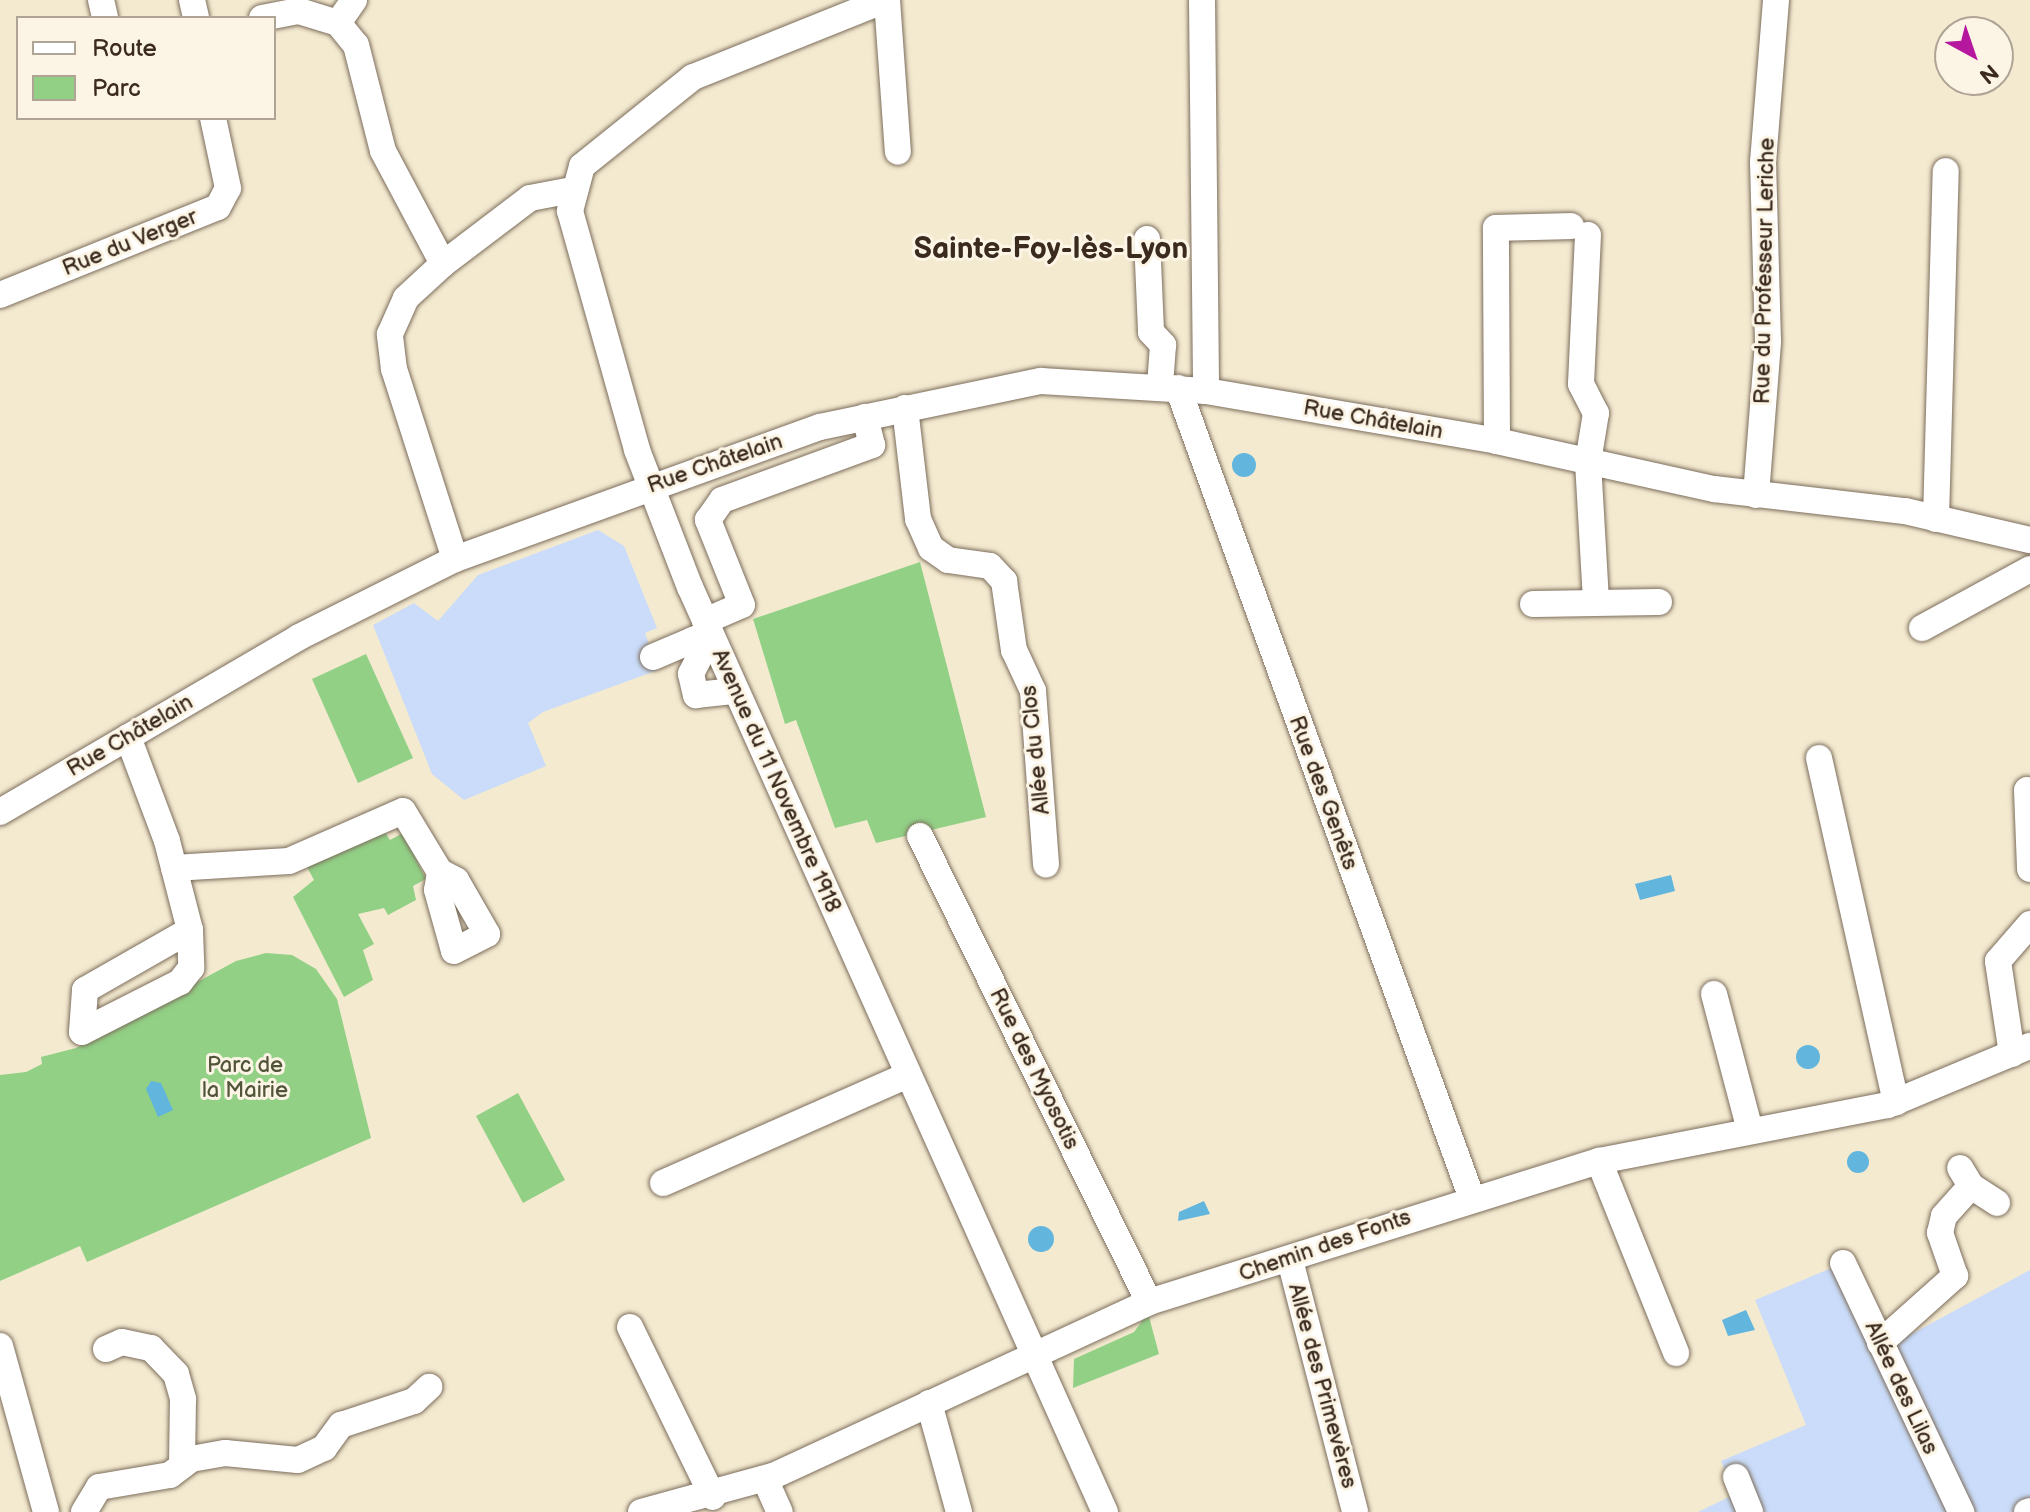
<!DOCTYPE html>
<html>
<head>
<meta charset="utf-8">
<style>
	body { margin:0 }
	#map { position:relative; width:2030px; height:1512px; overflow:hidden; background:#f4ead0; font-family:"Balsamiq Sans",sans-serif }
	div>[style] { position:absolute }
	.built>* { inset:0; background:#cadcf9 }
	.green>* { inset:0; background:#92d086 }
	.water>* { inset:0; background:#62b5dd }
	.round { border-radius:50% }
	.roads { filter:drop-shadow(0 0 2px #7c6d5c) drop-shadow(0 0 2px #7c6d5c) }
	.minor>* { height:26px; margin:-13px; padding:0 13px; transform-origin:13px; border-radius:13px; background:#fff }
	span { translate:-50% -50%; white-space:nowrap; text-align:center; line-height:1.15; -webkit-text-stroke:6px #fcf5e5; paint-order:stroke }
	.street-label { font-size:22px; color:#3b2a1e }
	.park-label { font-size:22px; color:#515438 }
	.district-label { font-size:30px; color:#3b2a1e; font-weight:700 }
	.legend { position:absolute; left:16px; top:16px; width:260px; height:104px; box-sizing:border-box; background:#fcf5e5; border:2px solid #afa495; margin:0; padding:10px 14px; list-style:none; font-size:24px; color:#3b2a1e }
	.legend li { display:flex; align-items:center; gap:16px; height:40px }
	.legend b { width:40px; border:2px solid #afa495 }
	.north { position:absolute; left:1934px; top:16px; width:80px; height:80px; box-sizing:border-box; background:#fcf5e5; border:2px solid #afa495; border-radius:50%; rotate:140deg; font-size:22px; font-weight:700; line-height:32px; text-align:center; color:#3b2a1e }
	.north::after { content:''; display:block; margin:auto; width:28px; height:36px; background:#b5179e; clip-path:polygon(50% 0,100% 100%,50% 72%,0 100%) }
</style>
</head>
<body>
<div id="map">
	<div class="built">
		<i style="clip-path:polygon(598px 530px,624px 546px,657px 628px,645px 633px,658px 670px,543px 712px,528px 723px,546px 766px,464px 800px,432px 774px,373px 625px,414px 603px,438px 621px,478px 575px)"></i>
		<i style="clip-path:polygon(1853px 1259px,1891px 1345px,2030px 1270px,2030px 1512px,1698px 1512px,1735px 1494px,1721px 1461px,1806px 1425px,1755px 1300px)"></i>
	</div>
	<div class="green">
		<i style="clip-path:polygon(920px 562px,986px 817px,876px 843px,867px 820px,835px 828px,796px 720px,785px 724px,753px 619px)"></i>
		<i style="clip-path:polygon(366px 654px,413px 758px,358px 783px,312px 679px)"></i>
		<i style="clip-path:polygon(382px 828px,390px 840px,403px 833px,426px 879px,413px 886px,416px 900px,388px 915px,384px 908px,358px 914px,374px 944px,363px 950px,373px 980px,344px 997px,293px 897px,314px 880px,307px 867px)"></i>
		<i style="clip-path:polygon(266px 953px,292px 955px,316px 969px,337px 999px,371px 1138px,87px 1262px,80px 1246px,0 1281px,0 1075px,26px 1072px,42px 1064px,41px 1057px,76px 1048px,236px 961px)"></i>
		<i style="clip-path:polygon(518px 1093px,565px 1180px,523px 1203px,476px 1116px)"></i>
		<i style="clip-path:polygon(1148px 1313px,1159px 1354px,1073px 1388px,1074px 1359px,1134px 1332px)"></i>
	</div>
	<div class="water">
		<i class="round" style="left:1232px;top:453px;width:24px;height:24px"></i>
		<i style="clip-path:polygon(1671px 875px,1675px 891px,1640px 900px,1635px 884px)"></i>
		<i class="round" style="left:1796px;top:1045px;width:24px;height:24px"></i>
		<i style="clip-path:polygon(151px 1081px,161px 1083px,173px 1110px,158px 1117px,146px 1089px)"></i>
		<i class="round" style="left:1847px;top:1151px;width:22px;height:22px"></i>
		<i style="clip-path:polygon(1204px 1201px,1210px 1214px,1178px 1221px,1179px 1212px)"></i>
		<i class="round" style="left:1028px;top:1226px;width:26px;height:26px"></i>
		<i style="clip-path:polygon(1746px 1310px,1755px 1330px,1728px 1336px,1722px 1320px)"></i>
	</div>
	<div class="roads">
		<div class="minor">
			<i style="left:101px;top:0;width:18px;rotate:77deg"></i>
			<i style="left:192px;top:0;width:18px;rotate:77deg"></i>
			<i style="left:885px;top:0;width:207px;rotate:158.1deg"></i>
			<i style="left:693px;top:77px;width:142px;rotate:141.3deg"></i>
			<i style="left:582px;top:166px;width:47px;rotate:104.9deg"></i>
			<i style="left:570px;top:211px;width:248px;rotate:74.3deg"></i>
			<i style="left:637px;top:450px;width:147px;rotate:68.9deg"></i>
			<i style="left:690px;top:587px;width:1014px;rotate:65.84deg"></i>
			<i style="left:887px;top:0;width:152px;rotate:85.9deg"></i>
			<i style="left:1202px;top:0;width:391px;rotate:89.4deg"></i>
			<i style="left:262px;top:18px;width:38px;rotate:-11deg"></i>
			<i style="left:299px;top:11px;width:41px;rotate:17.1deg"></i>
			<i style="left:338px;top:23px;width:28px;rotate:51deg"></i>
			<i style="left:356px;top:45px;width:109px;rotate:75.7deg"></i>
			<i style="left:383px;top:151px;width:128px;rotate:62deg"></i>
			<i style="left:338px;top:23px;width:28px;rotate:-55deg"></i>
			<i style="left:1588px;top:235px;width:149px;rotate:92.7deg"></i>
			<i style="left:1581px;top:384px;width:33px;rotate:63deg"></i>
			<i style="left:1596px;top:413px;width:50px;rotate:99.3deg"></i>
			<i style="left:1588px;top:462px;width:137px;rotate:86.7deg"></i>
			<i style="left:1147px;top:239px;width:93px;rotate:87.5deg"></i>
			<i style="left:1151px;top:332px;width:18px;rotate:47deg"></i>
			<i style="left:1163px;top:345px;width:41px;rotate:94.2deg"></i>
			<i style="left:0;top:295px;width:235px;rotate:-22deg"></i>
			<i style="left:218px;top:207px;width:21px;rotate:-62deg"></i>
			<i style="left:228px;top:188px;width:72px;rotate:-102.1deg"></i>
			<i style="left:1178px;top:388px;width:859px;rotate:70.07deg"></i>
			<i style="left:905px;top:408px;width:112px;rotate:83.3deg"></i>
			<i style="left:918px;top:519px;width:32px;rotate:66deg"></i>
			<i style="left:931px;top:548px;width:21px;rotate:35deg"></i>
			<i style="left:948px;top:560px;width:42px;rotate:8.1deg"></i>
			<i style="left:990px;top:566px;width:21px;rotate:47deg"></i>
			<i style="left:1004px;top:581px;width:70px;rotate:81.8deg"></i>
			<i style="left:1014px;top:650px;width:45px;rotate:65.1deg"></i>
			<i style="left:1033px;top:691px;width:174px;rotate:85.7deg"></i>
			<i style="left:1497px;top:441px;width:213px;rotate:-90.3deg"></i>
			<i style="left:1496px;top:228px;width:75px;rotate:-1.5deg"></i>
			<i style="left:1756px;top:495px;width:154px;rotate:-85.5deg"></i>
			<i style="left:1768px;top:341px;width:179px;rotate:-91.6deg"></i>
			<i style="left:1763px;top:162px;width:163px;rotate:-85.4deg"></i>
			<i style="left:1936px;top:519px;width:348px;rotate:-88.4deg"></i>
			<i style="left:455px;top:559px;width:200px;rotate:-107.8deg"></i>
			<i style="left:394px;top:369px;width:35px;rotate:-97deg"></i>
			<i style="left:390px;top:334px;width:39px;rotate:-66deg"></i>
			<i style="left:406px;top:298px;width:50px;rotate:-42.6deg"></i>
			<i style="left:443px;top:264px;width:109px;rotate:-37.2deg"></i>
			<i style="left:530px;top:198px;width:43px;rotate:-10.8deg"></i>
			<i style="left:1533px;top:604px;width:126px;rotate:-0.9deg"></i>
			<i style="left:705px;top:621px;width:40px;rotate:-23.4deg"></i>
			<i style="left:742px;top:605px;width:92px;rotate:-111.8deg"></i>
			<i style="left:708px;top:520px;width:24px;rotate:-55deg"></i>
			<i style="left:722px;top:500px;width:160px;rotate:-20.1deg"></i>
			<i style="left:872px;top:445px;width:29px;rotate:-104deg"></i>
			<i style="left:1922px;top:628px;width:123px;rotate:-28.6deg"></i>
			<i style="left:693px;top:640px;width:17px;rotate:66deg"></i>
			<i style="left:700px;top:656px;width:20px;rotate:117deg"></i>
			<i style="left:691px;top:674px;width:22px;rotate:77deg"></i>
			<i style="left:696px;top:695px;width:39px;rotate:-6deg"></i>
			<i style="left:653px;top:657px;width:59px;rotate:-23.1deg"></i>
			<i style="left:128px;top:737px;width:111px;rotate:69.4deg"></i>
			<i style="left:167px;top:841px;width:92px;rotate:75.5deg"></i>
			<i style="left:190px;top:930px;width:38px;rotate:88deg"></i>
			<i style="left:191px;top:968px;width:18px;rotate:128deg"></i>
			<i style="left:180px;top:982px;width:110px;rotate:153deg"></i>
			<i style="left:82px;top:1032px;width:42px;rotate:-85.9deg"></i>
			<i style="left:85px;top:990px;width:121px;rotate:-29.7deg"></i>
			<i style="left:1819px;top:758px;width:353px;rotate:77.4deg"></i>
			<i style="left:2027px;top:790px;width:79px;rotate:87.8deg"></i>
			<i style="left:0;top:812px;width:346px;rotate:-30.3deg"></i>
			<i style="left:299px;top:637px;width:174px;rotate:-26.6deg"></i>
			<i style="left:455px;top:559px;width:388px;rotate:-19.9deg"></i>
			<i style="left:820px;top:427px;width:226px;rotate:-11.8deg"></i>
			<i style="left:1041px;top:381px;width:165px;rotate:3.5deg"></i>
			<i style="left:1206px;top:391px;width:295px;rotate:9.7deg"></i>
			<i style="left:1497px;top:441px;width:222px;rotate:12.5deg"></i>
			<i style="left:1714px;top:489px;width:192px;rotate:6.6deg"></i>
			<i style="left:1905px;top:511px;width:128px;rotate:13.1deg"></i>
			<i style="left:920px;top:836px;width:519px;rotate:63.83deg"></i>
			<i style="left:174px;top:868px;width:115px;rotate:-3.5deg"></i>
			<i style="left:289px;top:861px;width:124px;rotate:-23.7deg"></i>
			<i style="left:403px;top:811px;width:71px;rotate:58.8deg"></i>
			<i style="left:440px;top:872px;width:18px;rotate:99deg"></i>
			<i style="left:437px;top:890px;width:63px;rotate:74.4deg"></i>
			<i style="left:454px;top:951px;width:37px;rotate:-27deg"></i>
			<i style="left:487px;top:934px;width:62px;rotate:-119.9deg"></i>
			<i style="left:456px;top:880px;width:18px;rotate:-153deg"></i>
			<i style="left:1714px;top:994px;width:141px;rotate:75.2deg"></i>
			<i style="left:2012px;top:1054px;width:94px;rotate:-98.6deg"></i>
			<i style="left:1998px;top:961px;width:49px;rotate:-49.1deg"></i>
			<i style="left:1599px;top:1161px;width:207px;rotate:68.1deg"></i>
			<i style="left:663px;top:1183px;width:268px;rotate:-23.8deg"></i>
			<i style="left:1971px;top:1186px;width:31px;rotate:33deg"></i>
			<i style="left:1290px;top:1260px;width:260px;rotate:75.5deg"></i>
			<i style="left:1843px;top:1263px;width:276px;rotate:64.6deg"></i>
			<i style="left:630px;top:1327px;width:189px;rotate:64deg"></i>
			<i style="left:1880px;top:1343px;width:101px;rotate:-41.8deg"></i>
			<i style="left:1955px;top:1276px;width:46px;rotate:-109.2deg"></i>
			<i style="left:1940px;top:1233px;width:17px;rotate:-77deg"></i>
			<i style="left:1944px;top:1216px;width:40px;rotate:-48deg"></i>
			<i style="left:1971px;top:1186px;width:21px;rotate:-121deg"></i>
			<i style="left:0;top:1346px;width:172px;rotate:74.5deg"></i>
			<i style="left:106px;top:1349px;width:17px;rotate:-24deg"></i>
			<i style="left:122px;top:1342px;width:30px;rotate:12deg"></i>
			<i style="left:151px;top:1348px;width:36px;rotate:46deg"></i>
			<i style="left:176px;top:1374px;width:26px;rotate:74deg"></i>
			<i style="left:183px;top:1399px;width:67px;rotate:90.9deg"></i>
			<i style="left:929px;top:1403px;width:113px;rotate:74.6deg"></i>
			<i style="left:1736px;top:1477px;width:38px;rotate:68deg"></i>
			<i style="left:765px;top:1479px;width:36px;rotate:66deg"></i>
			<i style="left:84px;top:1512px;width:29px;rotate:-59deg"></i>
			<i style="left:99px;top:1487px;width:72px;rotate:-9.6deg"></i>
			<i style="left:170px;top:1475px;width:26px;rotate:-37deg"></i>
			<i style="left:191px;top:1459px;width:35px;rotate:-10deg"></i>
			<i style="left:225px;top:1453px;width:73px;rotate:5.5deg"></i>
			<i style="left:298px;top:1460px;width:29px;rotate:-25deg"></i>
			<i style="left:324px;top:1448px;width:29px;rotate:-54deg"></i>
			<i style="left:341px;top:1425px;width:77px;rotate:-18.2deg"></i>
			<i style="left:414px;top:1401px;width:21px;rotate:-43deg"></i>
			<i style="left:641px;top:1512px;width:137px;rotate:-15.3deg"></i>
			<i style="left:773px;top:1476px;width:414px;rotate:-24.8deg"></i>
			<i style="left:1149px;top:1302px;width:472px;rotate:-17.4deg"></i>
			<i style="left:1599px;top:1161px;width:294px;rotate:-11deg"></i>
			<i style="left:1888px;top:1105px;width:154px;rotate:-22.6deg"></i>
			<i style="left:2027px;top:1512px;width:3px;rotate:-18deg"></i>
		</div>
	</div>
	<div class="street-label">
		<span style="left:130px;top:243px;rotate:-22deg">Rue du Verger</span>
		<span style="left:1765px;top:271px;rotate:-89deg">Rue du Professeur Leriche</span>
		<span style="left:1373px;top:420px;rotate:10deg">Rue Châtelain</span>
		<span style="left:715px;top:464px;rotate:-19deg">Rue Châtelain</span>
		<span style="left:130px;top:736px;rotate:-30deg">Rue Châtelain</span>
		<span style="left:1036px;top:750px;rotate:-96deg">Allée du Clos</span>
		<span style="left:776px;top:781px;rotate:66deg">Avenue du 11 Novembre 1918</span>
		<span style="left:1323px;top:793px;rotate:70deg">Rue des Genêts</span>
		<span style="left:1034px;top:1069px;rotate:64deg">Rue des Myosotis</span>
		<span style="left:1325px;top:1246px;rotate:-19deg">Chemin des Fonts</span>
		<span style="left:1322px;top:1386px;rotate:75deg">Allée des Primevères</span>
		<span style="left:1901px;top:1388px;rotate:65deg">Allée des Lilas</span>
	</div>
	<div class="park-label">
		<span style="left:245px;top:1078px">Parc de<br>la Mairie</span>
	</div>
	<div class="district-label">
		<span style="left:1051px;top:249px">Sainte-Foy-lès-Lyon</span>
	</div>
	<ul class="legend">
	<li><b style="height:10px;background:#fff"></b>Route</li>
	<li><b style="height:22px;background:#92d086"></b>Parc</li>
	</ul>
	<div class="north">N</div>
</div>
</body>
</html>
